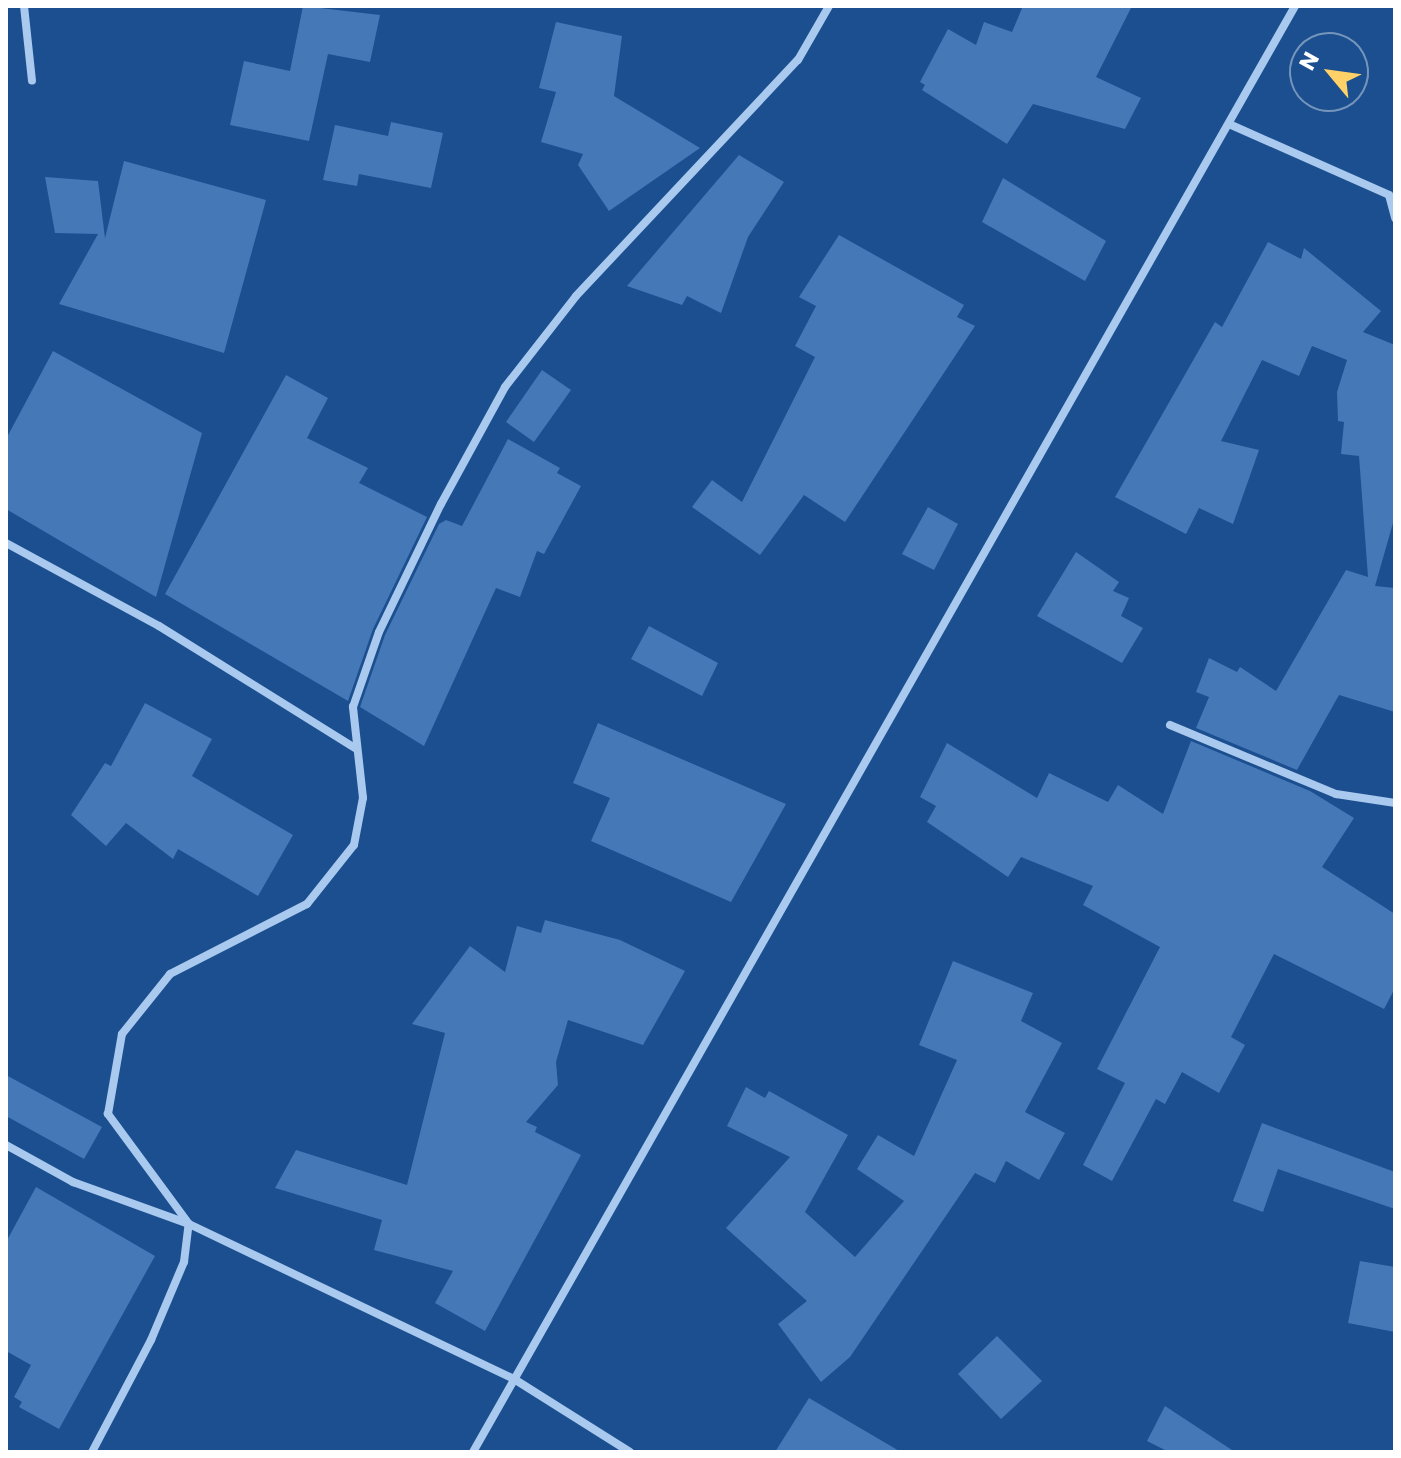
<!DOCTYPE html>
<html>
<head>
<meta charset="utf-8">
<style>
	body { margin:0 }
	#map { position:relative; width:1401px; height:1458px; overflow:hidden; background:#1b4f8f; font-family:Poppins,sans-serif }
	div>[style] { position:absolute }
	.building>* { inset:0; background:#4478b7 }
	.street>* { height:8px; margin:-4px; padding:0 4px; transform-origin:4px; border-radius:4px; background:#a9c9ee }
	span { translate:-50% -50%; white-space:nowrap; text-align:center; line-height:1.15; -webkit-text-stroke:6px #1b4f8f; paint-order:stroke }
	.frame { position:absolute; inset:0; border:8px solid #fff; pointer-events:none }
	.north { position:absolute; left:1289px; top:32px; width:80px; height:80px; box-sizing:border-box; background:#1b4f8f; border:2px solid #7695bc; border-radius:50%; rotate:299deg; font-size:22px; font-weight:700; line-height:32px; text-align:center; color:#fff }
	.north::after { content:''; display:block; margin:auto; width:28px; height:36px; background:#ffd166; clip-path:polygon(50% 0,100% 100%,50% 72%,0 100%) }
</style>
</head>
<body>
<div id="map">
	<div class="building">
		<i style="clip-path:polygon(303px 6px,380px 15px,370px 62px,328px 54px,309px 141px,230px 125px,244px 61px,290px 71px)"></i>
		<i style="clip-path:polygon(1023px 6px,1132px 6px,1096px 77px,1141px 98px,1125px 129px,1033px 104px,1007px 144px,922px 90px,925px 85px,920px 82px,948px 29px,976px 45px,984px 22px,1012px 32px)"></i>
		<i style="clip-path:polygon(556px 22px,622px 36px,614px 96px,700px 148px,609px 211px,578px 165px,583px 154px,541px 142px,556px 92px,539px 88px)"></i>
		<i style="clip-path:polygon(391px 122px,443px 133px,431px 188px,359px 174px,357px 186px,323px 180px,335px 125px,388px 136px)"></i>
		<i style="clip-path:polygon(739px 155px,784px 182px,748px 237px,721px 313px,687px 296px,682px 305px,627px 286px)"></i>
		<i style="clip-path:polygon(124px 161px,266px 200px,224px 353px,59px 304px,98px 234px,55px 233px,45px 177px,98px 181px,105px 238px)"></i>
		<i style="clip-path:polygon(1003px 178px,1106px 241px,1085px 281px,982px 222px)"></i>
		<i style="clip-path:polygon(839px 235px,964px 305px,957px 317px,975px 326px,845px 522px,804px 495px,760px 555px,692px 507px,712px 480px,742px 502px,815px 357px,795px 346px,816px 306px,799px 297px)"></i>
		<i style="clip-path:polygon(1268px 242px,1301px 259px,1304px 248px,1381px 311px,1363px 332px,1395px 345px,1395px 516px,1375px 586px,1395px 588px,1395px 712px,1339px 695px,1297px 770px,1196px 728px,1209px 697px,1196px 692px,1209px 658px,1237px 672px,1240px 667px,1276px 691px,1346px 570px,1368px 577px,1359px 456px,1341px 454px,1344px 422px,1338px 421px,1337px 392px,1347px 360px,1312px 346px,1299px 376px,1262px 360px,1221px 441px,1259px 450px,1233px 524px,1199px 508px,1186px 534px,1115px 497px,1215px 322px,1222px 327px)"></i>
		<i style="clip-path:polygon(53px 351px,202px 433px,156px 597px,6px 509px,6px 439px)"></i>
		<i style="clip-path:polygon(542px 370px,571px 390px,534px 442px,506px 422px)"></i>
		<i style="clip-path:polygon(286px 375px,328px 398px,307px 438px,368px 468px,359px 483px,427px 517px,373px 629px,348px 701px,165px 594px)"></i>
		<i style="clip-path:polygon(508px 439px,560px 468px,557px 473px,581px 486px,544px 554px,537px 551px,520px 597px,496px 588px,424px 746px,360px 707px,385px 635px,439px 524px,446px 520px,462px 526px)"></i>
		<i style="clip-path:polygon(928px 507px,958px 524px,934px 570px,902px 554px)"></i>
		<i style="clip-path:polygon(1076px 552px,1119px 582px,1113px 591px,1129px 598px,1121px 616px,1143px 628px,1122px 663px,1037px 616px)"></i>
		<i style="clip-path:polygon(649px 626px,718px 663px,702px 696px,631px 659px)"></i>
		<i style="clip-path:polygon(145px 703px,212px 739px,192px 776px,293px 835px,258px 896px,178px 849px,173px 859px,126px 823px,106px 846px,71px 815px,105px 763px,111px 766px)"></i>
		<i style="clip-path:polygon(598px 723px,786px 804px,731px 902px,591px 841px,610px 798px,573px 783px)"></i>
		<i style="clip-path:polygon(1191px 741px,1310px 791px,1354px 818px,1322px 867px,1395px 914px,1395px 988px,1384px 1009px,1274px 954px,1231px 1037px,1245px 1045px,1219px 1093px,1182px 1072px,1165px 1104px,1156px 1099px,1112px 1181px,1083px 1165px,1125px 1083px,1097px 1069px,1160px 947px,1083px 905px,1093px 886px,1021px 857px,1008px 877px,927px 822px,936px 806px,920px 797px,947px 743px,1037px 798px,1049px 773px,1108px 802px,1118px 785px,1163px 814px)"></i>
		<i style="clip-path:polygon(545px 920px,620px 940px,685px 971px,643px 1045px,568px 1020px,556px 1062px,558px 1085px,526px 1122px,537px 1127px,535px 1132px,581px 1155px,485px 1331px,435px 1303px,453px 1271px,374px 1250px,382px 1220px,275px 1188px,296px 1150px,407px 1185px,445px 1033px,412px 1024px,470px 946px,505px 972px,517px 926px,541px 933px)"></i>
		<i style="clip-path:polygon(953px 961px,1033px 993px,1021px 1021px,1062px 1043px,1025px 1112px,1065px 1133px,1039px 1180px,1006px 1161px,995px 1183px,975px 1173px,850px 1357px,821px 1382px,778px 1324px,807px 1301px,726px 1228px,790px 1157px,727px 1126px,746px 1087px,765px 1098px,769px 1091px,848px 1135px,805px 1212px,855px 1257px,904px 1201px,857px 1169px,878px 1135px,914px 1156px,957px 1060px,919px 1045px)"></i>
		<i style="clip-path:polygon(6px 1075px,102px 1127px,84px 1159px,6px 1116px)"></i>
		<i style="clip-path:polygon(1262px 1123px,1395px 1172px,1395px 1209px,1278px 1169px,1263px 1212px,1233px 1201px)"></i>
		<i style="clip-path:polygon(36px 1187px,155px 1256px,59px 1429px,19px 1407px,22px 1402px,14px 1397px,31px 1365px,6px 1351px,6px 1242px)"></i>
		<i style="clip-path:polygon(1360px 1261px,1395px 1267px,1395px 1332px,1348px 1323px)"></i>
		<i style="clip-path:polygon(997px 1336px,1042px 1381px,1001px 1419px,958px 1374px)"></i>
		<i style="clip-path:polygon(809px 1398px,901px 1452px,775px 1452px)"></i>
		<i style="clip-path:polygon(1165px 1406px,1235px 1452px,1169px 1452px,1147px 1441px)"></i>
	</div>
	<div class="street">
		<i style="left:24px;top:6px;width:75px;rotate:83.9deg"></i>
		<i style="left:1229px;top:124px;width:175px;rotate:23.9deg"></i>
		<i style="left:1389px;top:195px;width:24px;rotate:75deg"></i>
		<i style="left:6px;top:543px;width:174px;rotate:28.5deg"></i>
		<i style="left:159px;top:626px;width:231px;rotate:31.9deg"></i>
		<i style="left:1170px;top:725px;width:180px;rotate:22.6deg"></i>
		<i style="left:1336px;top:794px;width:60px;rotate:8.7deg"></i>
		<i style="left:6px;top:1145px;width:77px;rotate:28.9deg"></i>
		<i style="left:73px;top:1182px;width:123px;rotate:19.9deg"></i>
		<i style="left:189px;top:1224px;width:360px;rotate:25.5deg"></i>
		<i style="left:514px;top:1379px;width:137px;rotate:32.2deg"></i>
		<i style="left:92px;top:1452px;width:127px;rotate:-62.2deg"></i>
		<i style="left:151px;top:1340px;width:85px;rotate:-67.1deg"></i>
		<i style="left:184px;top:1262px;width:38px;rotate:-83deg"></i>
		<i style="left:189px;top:1224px;width:137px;rotate:-126.4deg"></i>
		<i style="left:108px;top:1114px;width:81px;rotate:-80.1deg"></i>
		<i style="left:122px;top:1034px;width:77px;rotate:-51.3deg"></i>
		<i style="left:170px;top:974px;width:154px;rotate:-27.1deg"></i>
		<i style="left:307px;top:904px;width:75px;rotate:-51.5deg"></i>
		<i style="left:354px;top:845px;width:48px;rotate:-79.2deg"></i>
		<i style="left:363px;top:798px;width:92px;rotate:-96.3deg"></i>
		<i style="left:353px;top:707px;width:79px;rotate:-70.9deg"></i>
		<i style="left:379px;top:632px;width:142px;rotate:-64.2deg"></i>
		<i style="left:441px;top:504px;width:133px;rotate:-61.3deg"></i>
		<i style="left:505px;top:387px;width:115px;rotate:-52deg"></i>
		<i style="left:576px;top:296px;width:324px;rotate:-46.8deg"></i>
		<i style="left:798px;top:60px;width:62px;rotate:-60.1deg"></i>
		<i style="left:473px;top:1452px;width:1663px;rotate:-60.38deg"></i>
	</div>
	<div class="frame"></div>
	<div class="north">N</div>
</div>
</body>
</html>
